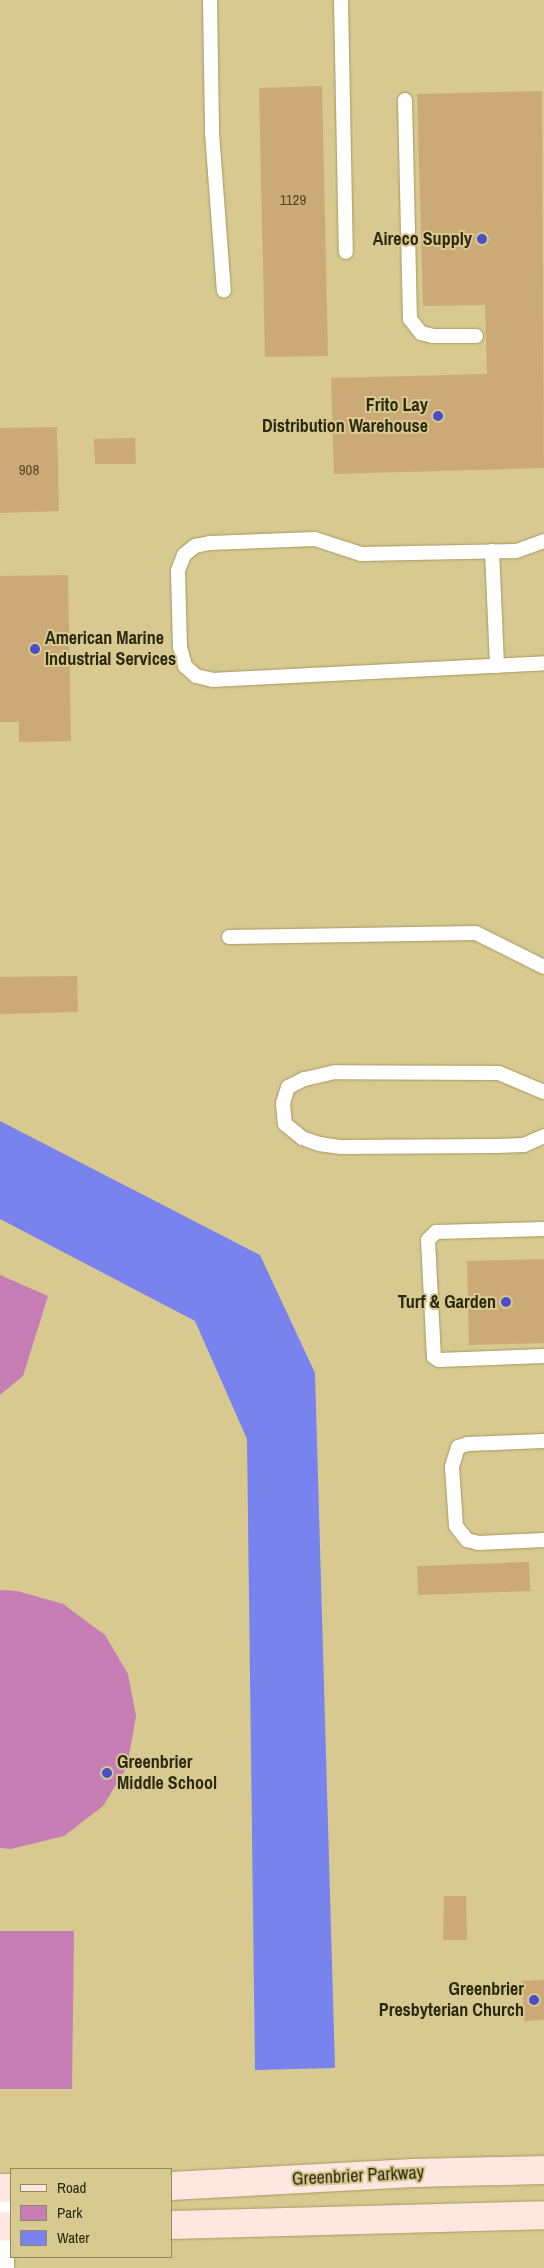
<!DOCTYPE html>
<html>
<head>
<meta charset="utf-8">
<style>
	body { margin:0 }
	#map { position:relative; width:544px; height:2268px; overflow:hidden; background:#d7c990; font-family:"Archivo Narrow",sans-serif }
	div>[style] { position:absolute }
	.green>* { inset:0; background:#c67eb4 }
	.water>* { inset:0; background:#7883ed }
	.building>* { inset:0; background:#ccaa78 }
	.roads { filter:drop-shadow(0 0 1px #a69961) drop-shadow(0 0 1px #a69961) }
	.service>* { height:14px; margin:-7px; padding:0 7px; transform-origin:7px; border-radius:7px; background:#fff }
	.minor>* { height:28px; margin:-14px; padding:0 14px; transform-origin:14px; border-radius:14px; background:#fff }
	.secondary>* { height:28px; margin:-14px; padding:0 14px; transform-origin:14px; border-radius:14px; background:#fee7e0 }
	.dots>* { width:14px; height:14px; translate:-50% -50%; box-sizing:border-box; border:2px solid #d7c990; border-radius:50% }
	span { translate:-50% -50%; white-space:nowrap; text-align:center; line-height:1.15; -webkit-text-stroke:4px #d7c990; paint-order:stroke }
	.number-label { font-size:15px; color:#55482a }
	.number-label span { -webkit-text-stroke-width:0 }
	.poi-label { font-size:18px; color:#2d2810; font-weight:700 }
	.right { translate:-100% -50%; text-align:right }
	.left { translate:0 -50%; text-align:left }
	.street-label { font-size:18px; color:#2d2810 }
	.legend { position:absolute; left:10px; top:2168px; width:162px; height:90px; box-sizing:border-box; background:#d7c990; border:1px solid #93895d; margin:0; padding:6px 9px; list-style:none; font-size:15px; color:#2d2810 }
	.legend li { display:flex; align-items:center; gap:10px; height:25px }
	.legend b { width:25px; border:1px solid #93895d }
</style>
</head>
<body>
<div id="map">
	<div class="green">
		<i style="clip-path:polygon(0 1275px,48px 1296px,23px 1376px,0 1395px)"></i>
		<i style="clip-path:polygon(0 1590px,17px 1591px,63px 1604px,105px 1635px,128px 1674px,136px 1716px,127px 1767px,103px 1806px,64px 1836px,11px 1849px,0 1848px)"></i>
		<i style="clip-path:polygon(0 1931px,74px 1931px,72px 2089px,0 2089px)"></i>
	</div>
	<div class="water">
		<i style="clip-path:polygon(0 1121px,260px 1255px,315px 1373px,335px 2068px,255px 2070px,247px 1439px,195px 1321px,0 1219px)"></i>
	</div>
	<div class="building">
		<i style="clip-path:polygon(322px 86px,328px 356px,265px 357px,259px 88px)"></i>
		<i style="clip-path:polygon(542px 91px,544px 468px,334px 474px,331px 378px,487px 374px,485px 305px,423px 306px,417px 94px)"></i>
		<i style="clip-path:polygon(57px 427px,59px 511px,0 513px,0 428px)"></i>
		<i style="clip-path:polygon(135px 438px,136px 464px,95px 464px,94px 439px)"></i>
		<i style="clip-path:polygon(68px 575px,71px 741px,19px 742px,19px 722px,0 722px,0 576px)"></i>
		<i style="clip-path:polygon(77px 976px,78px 1012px,0 1014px,0 977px)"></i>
		<i style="clip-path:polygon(544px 1259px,544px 1343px,469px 1345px,467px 1261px)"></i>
		<i style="clip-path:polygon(529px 1562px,530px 1591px,418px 1595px,417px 1566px)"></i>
		<i style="clip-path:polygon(444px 1896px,466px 1896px,467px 1940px,443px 1940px)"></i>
		<i style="clip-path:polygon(544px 1980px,544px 2020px,524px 2021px,522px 1981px)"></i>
	</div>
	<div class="roads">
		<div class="service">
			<i style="left:210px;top:0;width:133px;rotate:89.1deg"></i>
			<i style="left:212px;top:133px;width:158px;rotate:85.7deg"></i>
			<i style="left:341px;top:0;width:252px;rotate:88.9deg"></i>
			<i style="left:405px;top:100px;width:219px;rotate:88.7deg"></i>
			<i style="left:410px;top:319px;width:18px;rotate:52deg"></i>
			<i style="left:421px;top:333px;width:12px;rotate:14deg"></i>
			<i style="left:433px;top:336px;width:43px"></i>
			<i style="left:544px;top:541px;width:30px;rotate:160deg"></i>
			<i style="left:516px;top:551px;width:155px;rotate:178.9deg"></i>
			<i style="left:361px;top:554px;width:48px;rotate:-161.9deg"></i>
			<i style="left:315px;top:539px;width:105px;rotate:177.8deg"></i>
			<i style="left:210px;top:543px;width:15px;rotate:169deg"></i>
			<i style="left:195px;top:546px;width:14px;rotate:141deg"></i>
			<i style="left:184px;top:555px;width:17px;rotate:111deg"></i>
			<i style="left:178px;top:571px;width:76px;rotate:88.5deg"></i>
			<i style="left:180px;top:647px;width:20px;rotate:75deg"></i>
			<i style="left:185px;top:666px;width:15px;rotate:42deg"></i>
			<i style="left:196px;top:676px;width:17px;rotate:13deg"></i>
			<i style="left:213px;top:680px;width:331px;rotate:-2.9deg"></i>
			<i style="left:492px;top:551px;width:115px;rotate:87.5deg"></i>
			<i style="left:229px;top:937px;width:247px;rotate:-0.9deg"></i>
			<i style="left:476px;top:933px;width:76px;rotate:26.6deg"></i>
			<i style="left:544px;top:1092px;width:49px;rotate:-157.1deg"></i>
			<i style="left:499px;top:1073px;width:164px;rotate:-179.7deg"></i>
			<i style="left:335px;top:1072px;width:32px;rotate:167deg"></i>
			<i style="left:304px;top:1079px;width:18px;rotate:153deg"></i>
			<i style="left:288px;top:1087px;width:17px;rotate:107deg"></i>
			<i style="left:283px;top:1103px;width:21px;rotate:85deg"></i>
			<i style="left:285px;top:1124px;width:22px;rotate:39deg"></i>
			<i style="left:302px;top:1138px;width:18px;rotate:19deg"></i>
			<i style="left:319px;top:1144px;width:22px;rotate:8deg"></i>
			<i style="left:341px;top:1147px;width:155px;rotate:-0.4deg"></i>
			<i style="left:496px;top:1146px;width:28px;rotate:-2deg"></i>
			<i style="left:524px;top:1145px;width:22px;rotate:-24deg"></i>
			<i style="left:544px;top:1229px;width:108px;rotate:178.4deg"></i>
			<i style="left:436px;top:1232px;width:11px;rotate:135deg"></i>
			<i style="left:428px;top:1240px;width:117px;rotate:87.1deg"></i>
			<i style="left:434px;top:1357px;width:6px;rotate:31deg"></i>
			<i style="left:439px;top:1360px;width:105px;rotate:-2.2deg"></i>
			<i style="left:544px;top:1441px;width:76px;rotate:177.7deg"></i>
			<i style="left:468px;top:1444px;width:10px;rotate:163deg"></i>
			<i style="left:458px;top:1447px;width:21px;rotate:107deg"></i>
			<i style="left:452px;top:1467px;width:59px;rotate:86.1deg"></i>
			<i style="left:456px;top:1526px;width:18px;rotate:52deg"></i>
			<i style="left:467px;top:1540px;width:11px;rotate:15deg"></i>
			<i style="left:478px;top:1543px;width:66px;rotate:-2.6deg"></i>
		</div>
		<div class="minor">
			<i style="left:0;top:2199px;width:69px;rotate:90deg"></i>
		</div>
		<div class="secondary">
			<i style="left:171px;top:2186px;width:242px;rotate:-3.1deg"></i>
			<i style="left:413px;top:2173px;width:131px;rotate:-1.3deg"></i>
			<i style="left:0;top:2188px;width:11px"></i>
			<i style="left:171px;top:2225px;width:373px;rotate:-1.5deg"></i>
			<i style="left:0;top:2226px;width:11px;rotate:5deg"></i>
		</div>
	</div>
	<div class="dots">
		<i style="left:482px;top:239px;background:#4b4ec4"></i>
		<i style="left:438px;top:416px;background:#4b4ec4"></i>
		<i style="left:35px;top:649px;background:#4b4ec4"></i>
		<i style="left:506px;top:1302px;background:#4b4ec4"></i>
		<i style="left:107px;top:1773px;background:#4b4ec4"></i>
		<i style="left:534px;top:2000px;background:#4b4ec4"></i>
	</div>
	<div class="number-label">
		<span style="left:293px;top:200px">1129</span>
		<span style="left:29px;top:470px">908</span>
	</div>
	<div class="poi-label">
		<span class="right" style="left:472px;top:239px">Aireco Supply</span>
		<span class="right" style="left:428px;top:416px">Frito Lay<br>Distribution Warehouse</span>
		<span class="left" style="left:45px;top:649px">American Marine<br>Industrial Services</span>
		<span class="right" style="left:496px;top:1302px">Turf &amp; Garden</span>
		<span class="left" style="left:117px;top:1773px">Greenbrier<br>Middle School</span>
		<span class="right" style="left:524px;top:2000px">Greenbrier<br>Presbyterian Church</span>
	</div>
	<div class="street-label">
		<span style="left:358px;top:2176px;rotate:-3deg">Greenbrier Parkway</span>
	</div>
	<ul class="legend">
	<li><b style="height:6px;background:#fee7e0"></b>Road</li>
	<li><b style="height:14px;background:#c67eb4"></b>Park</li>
	<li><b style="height:14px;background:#7883ed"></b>Water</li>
	</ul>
</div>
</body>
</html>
